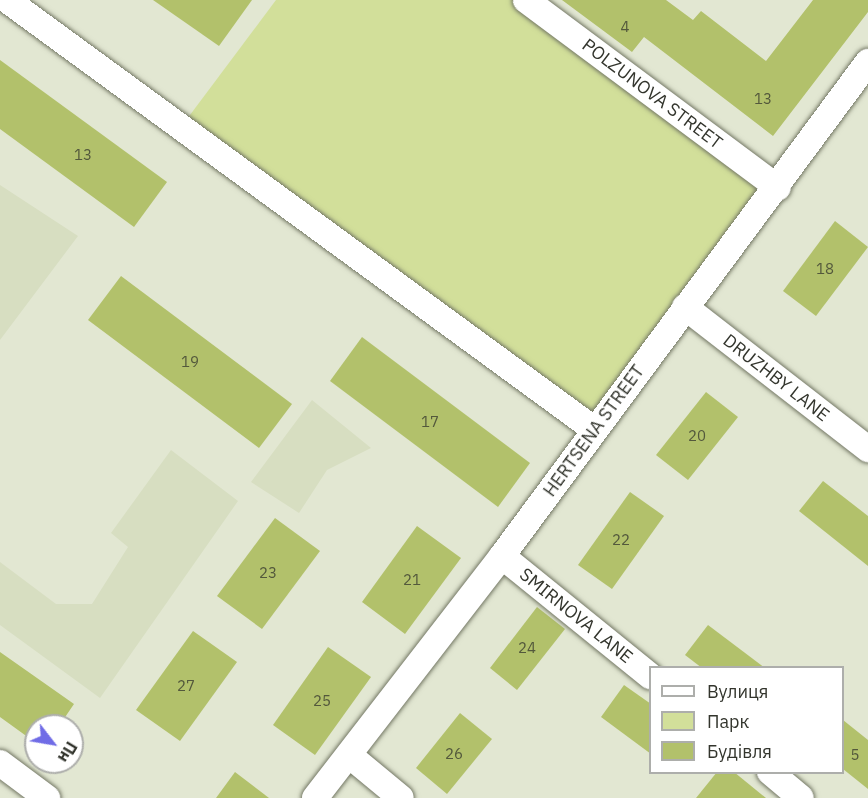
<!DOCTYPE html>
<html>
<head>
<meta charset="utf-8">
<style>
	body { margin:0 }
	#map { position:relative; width:868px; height:798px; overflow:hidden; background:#e2e7d2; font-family:"IBM Plex Sans",sans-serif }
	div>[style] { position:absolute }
	.built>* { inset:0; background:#d7dec1 }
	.green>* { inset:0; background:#d2df9a }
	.building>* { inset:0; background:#b2c16b }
	.roads { filter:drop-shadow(0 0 2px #747865) drop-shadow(0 0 2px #747865) }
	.minor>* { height:26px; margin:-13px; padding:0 13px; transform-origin:13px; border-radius:13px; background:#fff }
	span { translate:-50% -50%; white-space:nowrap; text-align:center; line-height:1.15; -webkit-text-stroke:4.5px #fff; paint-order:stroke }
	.number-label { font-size:15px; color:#53583c }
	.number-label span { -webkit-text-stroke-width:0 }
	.street-label { font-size:18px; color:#33352d }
	.legend { position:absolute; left:649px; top:666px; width:195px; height:108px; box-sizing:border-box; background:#fff; border:2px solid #adaeab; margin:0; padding:8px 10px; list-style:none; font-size:18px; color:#33352d }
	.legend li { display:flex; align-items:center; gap:12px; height:30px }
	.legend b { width:30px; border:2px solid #adaeab }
	.north { position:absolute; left:24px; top:714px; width:60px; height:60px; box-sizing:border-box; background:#fff; border:2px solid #adaeab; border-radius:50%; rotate:121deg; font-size:16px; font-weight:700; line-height:24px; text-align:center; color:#33352d }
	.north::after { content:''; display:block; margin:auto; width:21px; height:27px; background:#706ce6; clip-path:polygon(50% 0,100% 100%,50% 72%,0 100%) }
</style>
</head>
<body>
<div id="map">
	<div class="built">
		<i style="clip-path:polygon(0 185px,78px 236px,0 340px)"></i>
		<i style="clip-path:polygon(312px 400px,371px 448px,327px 470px,299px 513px,251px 482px)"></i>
		<i style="clip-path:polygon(171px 450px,238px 501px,100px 698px,0 625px,0 562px,56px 604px,92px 604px,128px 547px,111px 533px)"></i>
	</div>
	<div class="green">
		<i style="clip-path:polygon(276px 0,526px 0,778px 188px,595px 430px,181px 127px)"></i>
	</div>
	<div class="building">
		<i style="clip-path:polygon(153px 0,252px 0,219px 46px)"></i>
		<i style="clip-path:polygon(562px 0,666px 0,693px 20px,701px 11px,766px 61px,813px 0,868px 0,868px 12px,773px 136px,644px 37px,632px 52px)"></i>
		<i style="clip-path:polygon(0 60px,167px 182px,134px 227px,0 129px)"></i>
		<i style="clip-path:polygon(835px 221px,868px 247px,816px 316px,783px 291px)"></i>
		<i style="clip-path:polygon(121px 276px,292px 404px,259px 448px,88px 320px)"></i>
		<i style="clip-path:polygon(362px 337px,530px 463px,498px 507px,330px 381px)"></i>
		<i style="clip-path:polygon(706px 392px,738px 417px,688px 480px,656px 455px)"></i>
		<i style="clip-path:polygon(823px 481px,868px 516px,868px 566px,799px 511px)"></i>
		<i style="clip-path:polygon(630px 492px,664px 516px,612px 589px,578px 565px)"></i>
		<i style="clip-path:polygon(275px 518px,320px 551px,262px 629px,217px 596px)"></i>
		<i style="clip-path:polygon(417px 526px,461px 558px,405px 634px,362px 602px)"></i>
		<i style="clip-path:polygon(537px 607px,565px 629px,517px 690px,490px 668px)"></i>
		<i style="clip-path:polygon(708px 625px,765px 668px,702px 668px,685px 655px)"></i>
		<i style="clip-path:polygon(193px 631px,237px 662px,180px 741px,136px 710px)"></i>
		<i style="clip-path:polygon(328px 647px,371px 677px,315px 755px,273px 725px)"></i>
		<i style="clip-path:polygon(0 652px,74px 704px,59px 726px,36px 726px,36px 743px,0 717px)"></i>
		<i style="clip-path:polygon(624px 685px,651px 704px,651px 754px,601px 717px)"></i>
		<i style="clip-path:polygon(460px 713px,492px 739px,447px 794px,416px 768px)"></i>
		<i style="clip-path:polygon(843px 720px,868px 740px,868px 789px,843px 769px)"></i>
		<i style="clip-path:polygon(235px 772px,269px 798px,216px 798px)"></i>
		<i style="clip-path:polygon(717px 772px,734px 772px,766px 798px,696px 798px)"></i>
	</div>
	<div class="roads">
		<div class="minor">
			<i style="left:7px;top:0;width:728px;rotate:36.18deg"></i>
			<i style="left:526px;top:0;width:314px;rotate:36.7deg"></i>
			<i style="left:685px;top:307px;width:232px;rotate:37.8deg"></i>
			<i style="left:502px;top:556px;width:191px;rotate:39deg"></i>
			<i style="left:349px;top:755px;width:67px;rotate:39.6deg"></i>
			<i style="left:0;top:763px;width:59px;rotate:36.7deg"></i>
			<i style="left:770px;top:772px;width:40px;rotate:40deg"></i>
			<i style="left:315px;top:798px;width:306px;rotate:-52.3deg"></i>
			<i style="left:502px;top:556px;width:615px;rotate:-53.47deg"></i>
		</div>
	</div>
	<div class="number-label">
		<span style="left:625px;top:27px">4</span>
		<span style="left:763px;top:99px">13</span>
		<span style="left:83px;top:155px">13</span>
		<span style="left:825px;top:269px">18</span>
		<span style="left:190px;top:362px">19</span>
		<span style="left:430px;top:422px">17</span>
		<span style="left:697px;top:436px">20</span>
		<span style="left:621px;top:540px">22</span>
		<span style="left:268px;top:573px">23</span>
		<span style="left:412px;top:580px">21</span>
		<span style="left:527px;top:648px">24</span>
		<span style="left:186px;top:686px">27</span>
		<span style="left:322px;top:701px">25</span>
		<span style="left:454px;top:754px">26</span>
		<span style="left:855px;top:755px">5</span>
	</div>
	<div class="street-label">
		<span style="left:652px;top:94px;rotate:37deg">POLZUNOVA STREET</span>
		<span style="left:776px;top:378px;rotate:38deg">DRUZHBY LANE</span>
		<span style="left:594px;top:431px;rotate:-54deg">HERTSENA STREET</span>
		<span style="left:576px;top:616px;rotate:39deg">SMIRNOVA LANE</span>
	</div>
	<ul class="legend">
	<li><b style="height:8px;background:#fff"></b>Вулиця</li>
	<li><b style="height:16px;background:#d2df9a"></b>Парк</li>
	<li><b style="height:16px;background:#b2c16b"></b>Будівля</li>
	</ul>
	<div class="north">Пн</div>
</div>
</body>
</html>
